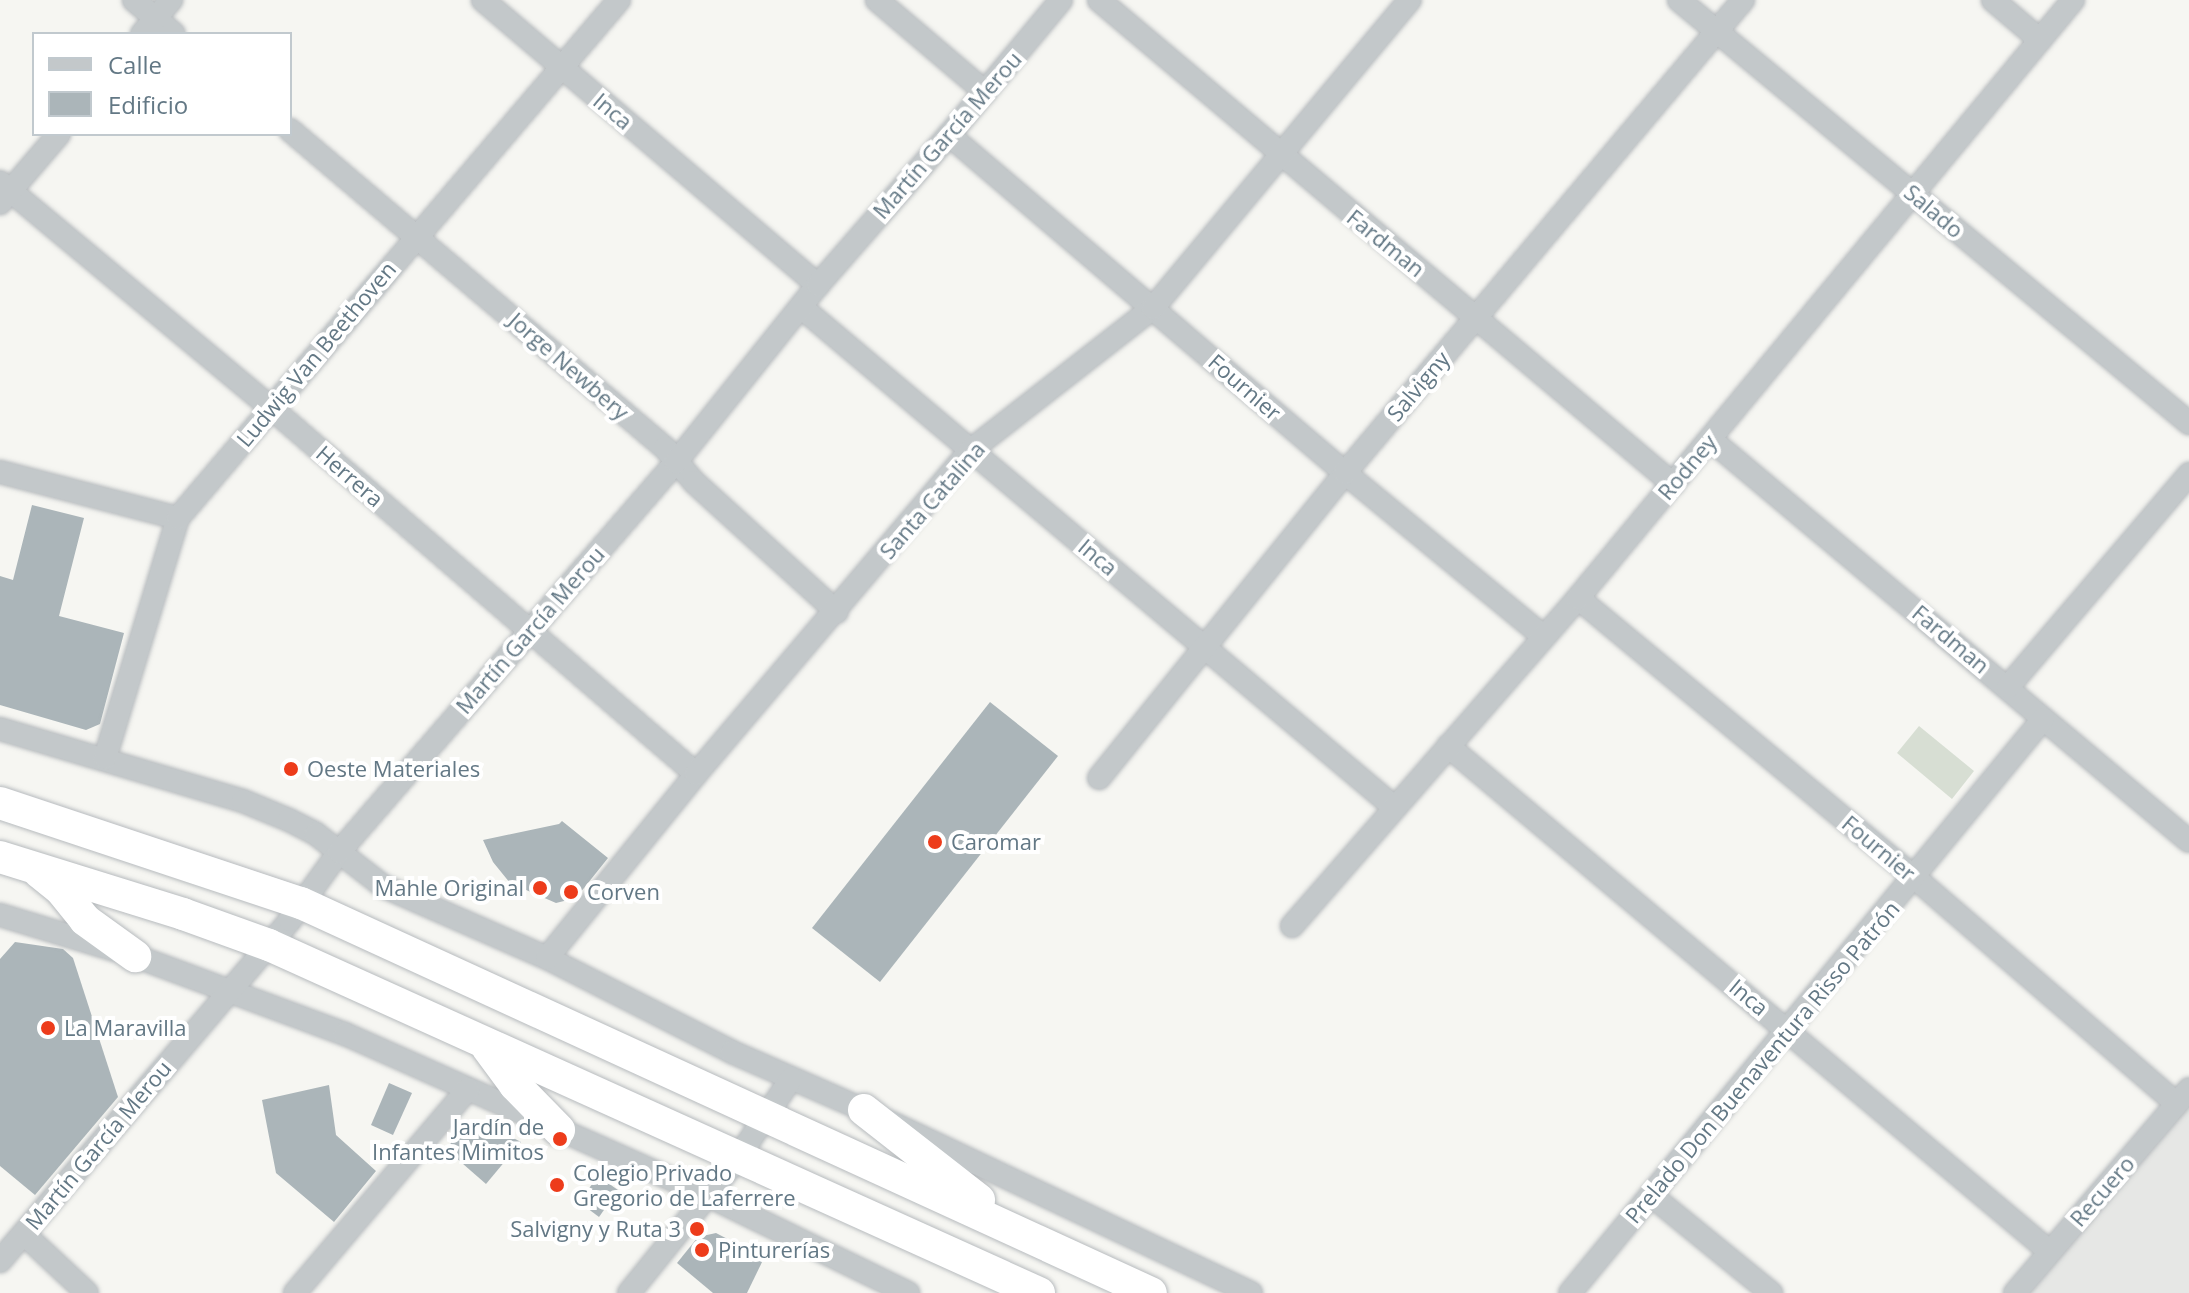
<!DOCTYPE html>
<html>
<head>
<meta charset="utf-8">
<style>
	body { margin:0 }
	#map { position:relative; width:2189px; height:1293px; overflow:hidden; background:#f6f6f2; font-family:"Open Sans",sans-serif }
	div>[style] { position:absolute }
	.built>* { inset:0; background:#e6e7e5 }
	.green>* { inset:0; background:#d7ded3 }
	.building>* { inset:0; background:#abb5b9 }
	.roads { filter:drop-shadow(0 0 2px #b7bbbe) drop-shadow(0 0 2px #b7bbbe) }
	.minor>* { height:22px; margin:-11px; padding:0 11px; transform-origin:11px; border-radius:11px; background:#c3c8ca }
	.highway>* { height:32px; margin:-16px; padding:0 16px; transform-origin:16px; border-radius:16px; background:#fff }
	.dots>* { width:22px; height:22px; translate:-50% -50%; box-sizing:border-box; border:4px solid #fff; border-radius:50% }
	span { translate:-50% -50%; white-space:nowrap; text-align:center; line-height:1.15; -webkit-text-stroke:8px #fff; paint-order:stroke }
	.street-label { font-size:22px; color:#637885 }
	.poi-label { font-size:22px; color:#637885 }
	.left { translate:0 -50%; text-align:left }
	.right { translate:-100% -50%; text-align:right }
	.legend { position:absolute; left:32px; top:32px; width:260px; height:104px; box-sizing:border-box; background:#fff; border:2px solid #c1c9ce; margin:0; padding:10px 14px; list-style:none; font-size:24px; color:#637885 }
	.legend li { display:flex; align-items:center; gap:16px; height:40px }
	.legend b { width:40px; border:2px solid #c1c9ce }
</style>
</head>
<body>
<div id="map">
	<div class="built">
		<i style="clip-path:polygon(2189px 1089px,2189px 1293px,2020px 1293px)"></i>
	</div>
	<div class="green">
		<i style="clip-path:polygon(1919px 726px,1974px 771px,1952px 799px,1897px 753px)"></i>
	</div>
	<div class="building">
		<i style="clip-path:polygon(32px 505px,84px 518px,59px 616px,124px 633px,100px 724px,86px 730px,0 705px,0 576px,13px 580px)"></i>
		<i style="clip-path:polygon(990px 702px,1058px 756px,880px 982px,812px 928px)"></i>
		<i style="clip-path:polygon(562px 821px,608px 858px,576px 898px,556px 903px,510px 883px,493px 862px,483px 840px,559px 824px)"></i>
		<i style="clip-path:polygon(15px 942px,63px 949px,73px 958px,118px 1097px,35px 1195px,0 1166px,0 959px)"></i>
		<i style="clip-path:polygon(389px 1083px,412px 1093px,393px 1135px,371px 1125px)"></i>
		<i style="clip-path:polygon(329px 1085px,336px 1135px,376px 1171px,334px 1222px,276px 1173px,262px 1100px)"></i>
		<i style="clip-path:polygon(480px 1121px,521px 1142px,486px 1184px,447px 1150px,461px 1125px)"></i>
		<i style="clip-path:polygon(598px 1176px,618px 1190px,599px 1217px,579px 1202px)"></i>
		<i style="clip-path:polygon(716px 1233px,764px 1258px,747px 1293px,713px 1293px,677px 1263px,698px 1237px)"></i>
	</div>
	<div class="roads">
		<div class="minor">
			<i style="left:134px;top:0;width:52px;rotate:40.4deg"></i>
			<i style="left:483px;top:0;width:440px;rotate:40.4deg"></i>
			<i style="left:877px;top:0;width:142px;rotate:40.4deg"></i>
			<i style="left:1099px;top:0;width:751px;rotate:40.14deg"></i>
			<i style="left:1679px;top:0;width:663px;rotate:39.67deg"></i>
			<i style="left:1993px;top:0;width:62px;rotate:40.4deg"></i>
			<i style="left:142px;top:34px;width:45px;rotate:-49.5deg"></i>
			<i style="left:290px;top:130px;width:492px;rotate:40.3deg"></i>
			<i style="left:665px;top:448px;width:45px;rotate:49.5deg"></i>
			<i style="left:694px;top:482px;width:193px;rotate:42.3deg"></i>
			<i style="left:949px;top:135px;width:521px;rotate:40.48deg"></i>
			<i style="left:1345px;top:473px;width:256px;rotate:39.5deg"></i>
			<i style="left:0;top:182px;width:351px;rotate:39.8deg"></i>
			<i style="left:270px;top:407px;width:562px;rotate:40.74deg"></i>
			<i style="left:0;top:203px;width:91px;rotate:-49.5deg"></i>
			<i style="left:801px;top:307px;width:776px;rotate:40.14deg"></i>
			<i style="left:1710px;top:439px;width:625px;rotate:40.01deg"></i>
			<i style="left:0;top:472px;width:184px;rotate:14.5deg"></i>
			<i style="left:1578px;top:598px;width:437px;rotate:39.7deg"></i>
			<i style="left:1914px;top:877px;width:347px;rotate:40.8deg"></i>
			<i style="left:2008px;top:687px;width:280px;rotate:-49.6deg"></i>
			<i style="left:0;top:729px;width:253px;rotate:16.5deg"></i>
			<i style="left:243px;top:801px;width:50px;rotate:22.4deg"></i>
			<i style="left:289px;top:820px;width:30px;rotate:27deg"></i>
			<i style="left:316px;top:834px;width:85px;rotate:37.8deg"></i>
			<i style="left:383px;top:886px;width:179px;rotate:23.7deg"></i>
			<i style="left:547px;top:958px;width:208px;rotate:26.9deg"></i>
			<i style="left:732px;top:1052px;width:144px;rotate:23.7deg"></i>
			<i style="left:864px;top:1110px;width:428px;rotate:25.3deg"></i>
			<i style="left:1448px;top:746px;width:785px;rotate:40.04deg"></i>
			<i style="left:105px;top:758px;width:251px;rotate:-73.1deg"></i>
			<i style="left:178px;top:518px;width:680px;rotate:-49.59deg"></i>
			<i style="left:1099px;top:778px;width:392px;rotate:-51.1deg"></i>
			<i style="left:1345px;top:473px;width:618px;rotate:-49.92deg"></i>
			<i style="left:0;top:915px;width:141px;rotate:16.9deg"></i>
			<i style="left:135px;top:956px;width:224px;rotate:20.4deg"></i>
			<i style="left:345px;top:1034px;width:396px;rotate:24deg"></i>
			<i style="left:707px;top:1195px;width:224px;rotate:26deg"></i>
			<i style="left:1292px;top:926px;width:435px;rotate:-48.9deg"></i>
			<i style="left:1578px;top:598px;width:776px;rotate:-50.38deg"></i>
			<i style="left:547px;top:958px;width:237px;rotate:-51deg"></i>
			<i style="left:696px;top:774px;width:425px;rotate:-49.7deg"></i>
			<i style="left:971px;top:450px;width:231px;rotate:-38deg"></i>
			<i style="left:1153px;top:308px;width:401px;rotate:-50.2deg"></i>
			<i style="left:1652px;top:1196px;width:154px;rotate:39.2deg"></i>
			<i style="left:24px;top:1234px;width:86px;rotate:43.1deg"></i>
			<i style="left:0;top:1261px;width:448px;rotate:-49.6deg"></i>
			<i style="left:290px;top:920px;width:84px;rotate:-54.2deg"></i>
			<i style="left:339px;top:852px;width:515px;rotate:-49.17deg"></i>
			<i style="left:676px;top:462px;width:227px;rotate:-51.3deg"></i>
			<i style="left:818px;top:285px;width:199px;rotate:-48.9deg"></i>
			<i style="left:949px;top:135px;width:175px;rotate:-50.3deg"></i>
			<i style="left:295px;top:1293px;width:267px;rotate:-49.7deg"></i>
			<i style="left:629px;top:1293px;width:172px;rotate:-51.1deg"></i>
			<i style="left:737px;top:1159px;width:97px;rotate:-56deg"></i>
			<i style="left:1570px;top:1293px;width:744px;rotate:-50.51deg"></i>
			<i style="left:2015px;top:1293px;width:268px;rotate:-49.5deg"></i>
		</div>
		<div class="highway">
			<i style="left:0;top:803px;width:317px;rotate:18.4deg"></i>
			<i style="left:301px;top:903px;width:935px;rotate:24.65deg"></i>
			<i style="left:0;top:857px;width:192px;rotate:17.3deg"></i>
			<i style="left:183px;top:914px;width:91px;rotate:19.8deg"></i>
			<i style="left:269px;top:945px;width:845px;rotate:24.32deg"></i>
			<i style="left:39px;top:872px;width:28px;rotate:39deg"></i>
			<i style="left:61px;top:890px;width:38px;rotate:51deg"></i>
			<i style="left:85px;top:920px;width:62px;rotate:35.8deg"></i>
			<i style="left:487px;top:1047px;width:47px;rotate:53.6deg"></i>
			<i style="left:515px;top:1085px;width:63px;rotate:45.6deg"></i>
			<i style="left:864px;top:1110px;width:146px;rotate:38deg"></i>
		</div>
	</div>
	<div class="dots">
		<i style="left:291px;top:769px;background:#ed3c1b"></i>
		<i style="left:935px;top:842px;background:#ed3c1b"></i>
		<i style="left:540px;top:888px;background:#ed3c1b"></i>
		<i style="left:571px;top:892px;background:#ed3c1b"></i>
		<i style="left:48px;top:1028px;background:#ed3c1b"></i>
		<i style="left:560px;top:1139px;background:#ed3c1b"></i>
		<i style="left:557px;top:1185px;background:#ed3c1b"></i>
		<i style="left:697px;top:1229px;background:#ed3c1b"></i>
		<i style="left:702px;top:1250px;background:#ed3c1b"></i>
	</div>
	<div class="street-label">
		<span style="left:613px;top:111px;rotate:40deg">Inca</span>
		<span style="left:947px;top:135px;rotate:-49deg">Martín García Merou</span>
		<span style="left:1934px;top:211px;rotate:40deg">Salado</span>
		<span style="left:1386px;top:243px;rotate:39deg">Fardman</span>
		<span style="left:316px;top:354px;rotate:-50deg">Ludwig Van Beethoven</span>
		<span style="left:569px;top:366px;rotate:41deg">Jorge Newbery</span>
		<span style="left:1418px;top:386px;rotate:-50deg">Salvigny</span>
		<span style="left:1245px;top:387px;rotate:41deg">Fournier</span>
		<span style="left:1687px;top:467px;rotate:-50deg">Rodney</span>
		<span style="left:350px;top:476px;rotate:41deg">Herrera</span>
		<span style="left:932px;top:500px;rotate:-49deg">Santa Catalina</span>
		<span style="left:1098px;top:557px;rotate:40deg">Inca</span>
		<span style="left:530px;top:630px;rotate:-49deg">Martín García Merou</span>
		<span style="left:1951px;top:639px;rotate:40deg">Fardman</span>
		<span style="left:1879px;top:848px;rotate:40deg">Fournier</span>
		<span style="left:1749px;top:997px;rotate:40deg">Inca</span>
		<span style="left:1762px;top:1062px;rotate:-50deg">Prelado Don Buenaventura Risso Patrón</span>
		<span style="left:98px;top:1145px;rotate:-50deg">Martín García Merou</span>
		<span style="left:2102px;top:1191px;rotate:-49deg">Recuero</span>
	</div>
	<div class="poi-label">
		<span class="left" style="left:307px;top:769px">Oeste Materiales</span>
		<span class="left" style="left:951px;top:842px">Caromar</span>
		<span class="right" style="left:524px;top:888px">Mahle Original</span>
		<span class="left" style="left:587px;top:892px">Corven</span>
		<span class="left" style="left:64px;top:1028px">La Maravilla</span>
		<span class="right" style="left:544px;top:1139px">Jardín de<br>Infantes Mimitos</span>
		<span class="left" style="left:573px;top:1185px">Colegio Privado<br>Gregorio de Laferrere</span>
		<span class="right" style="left:681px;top:1229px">Salvigny y Ruta 3</span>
		<span class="left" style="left:718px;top:1250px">Pinturerías</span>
	</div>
	<ul class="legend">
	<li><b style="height:10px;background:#c3c8ca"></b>Calle</li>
	<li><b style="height:22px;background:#abb5b9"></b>Edificio</li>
	</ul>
</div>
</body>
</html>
